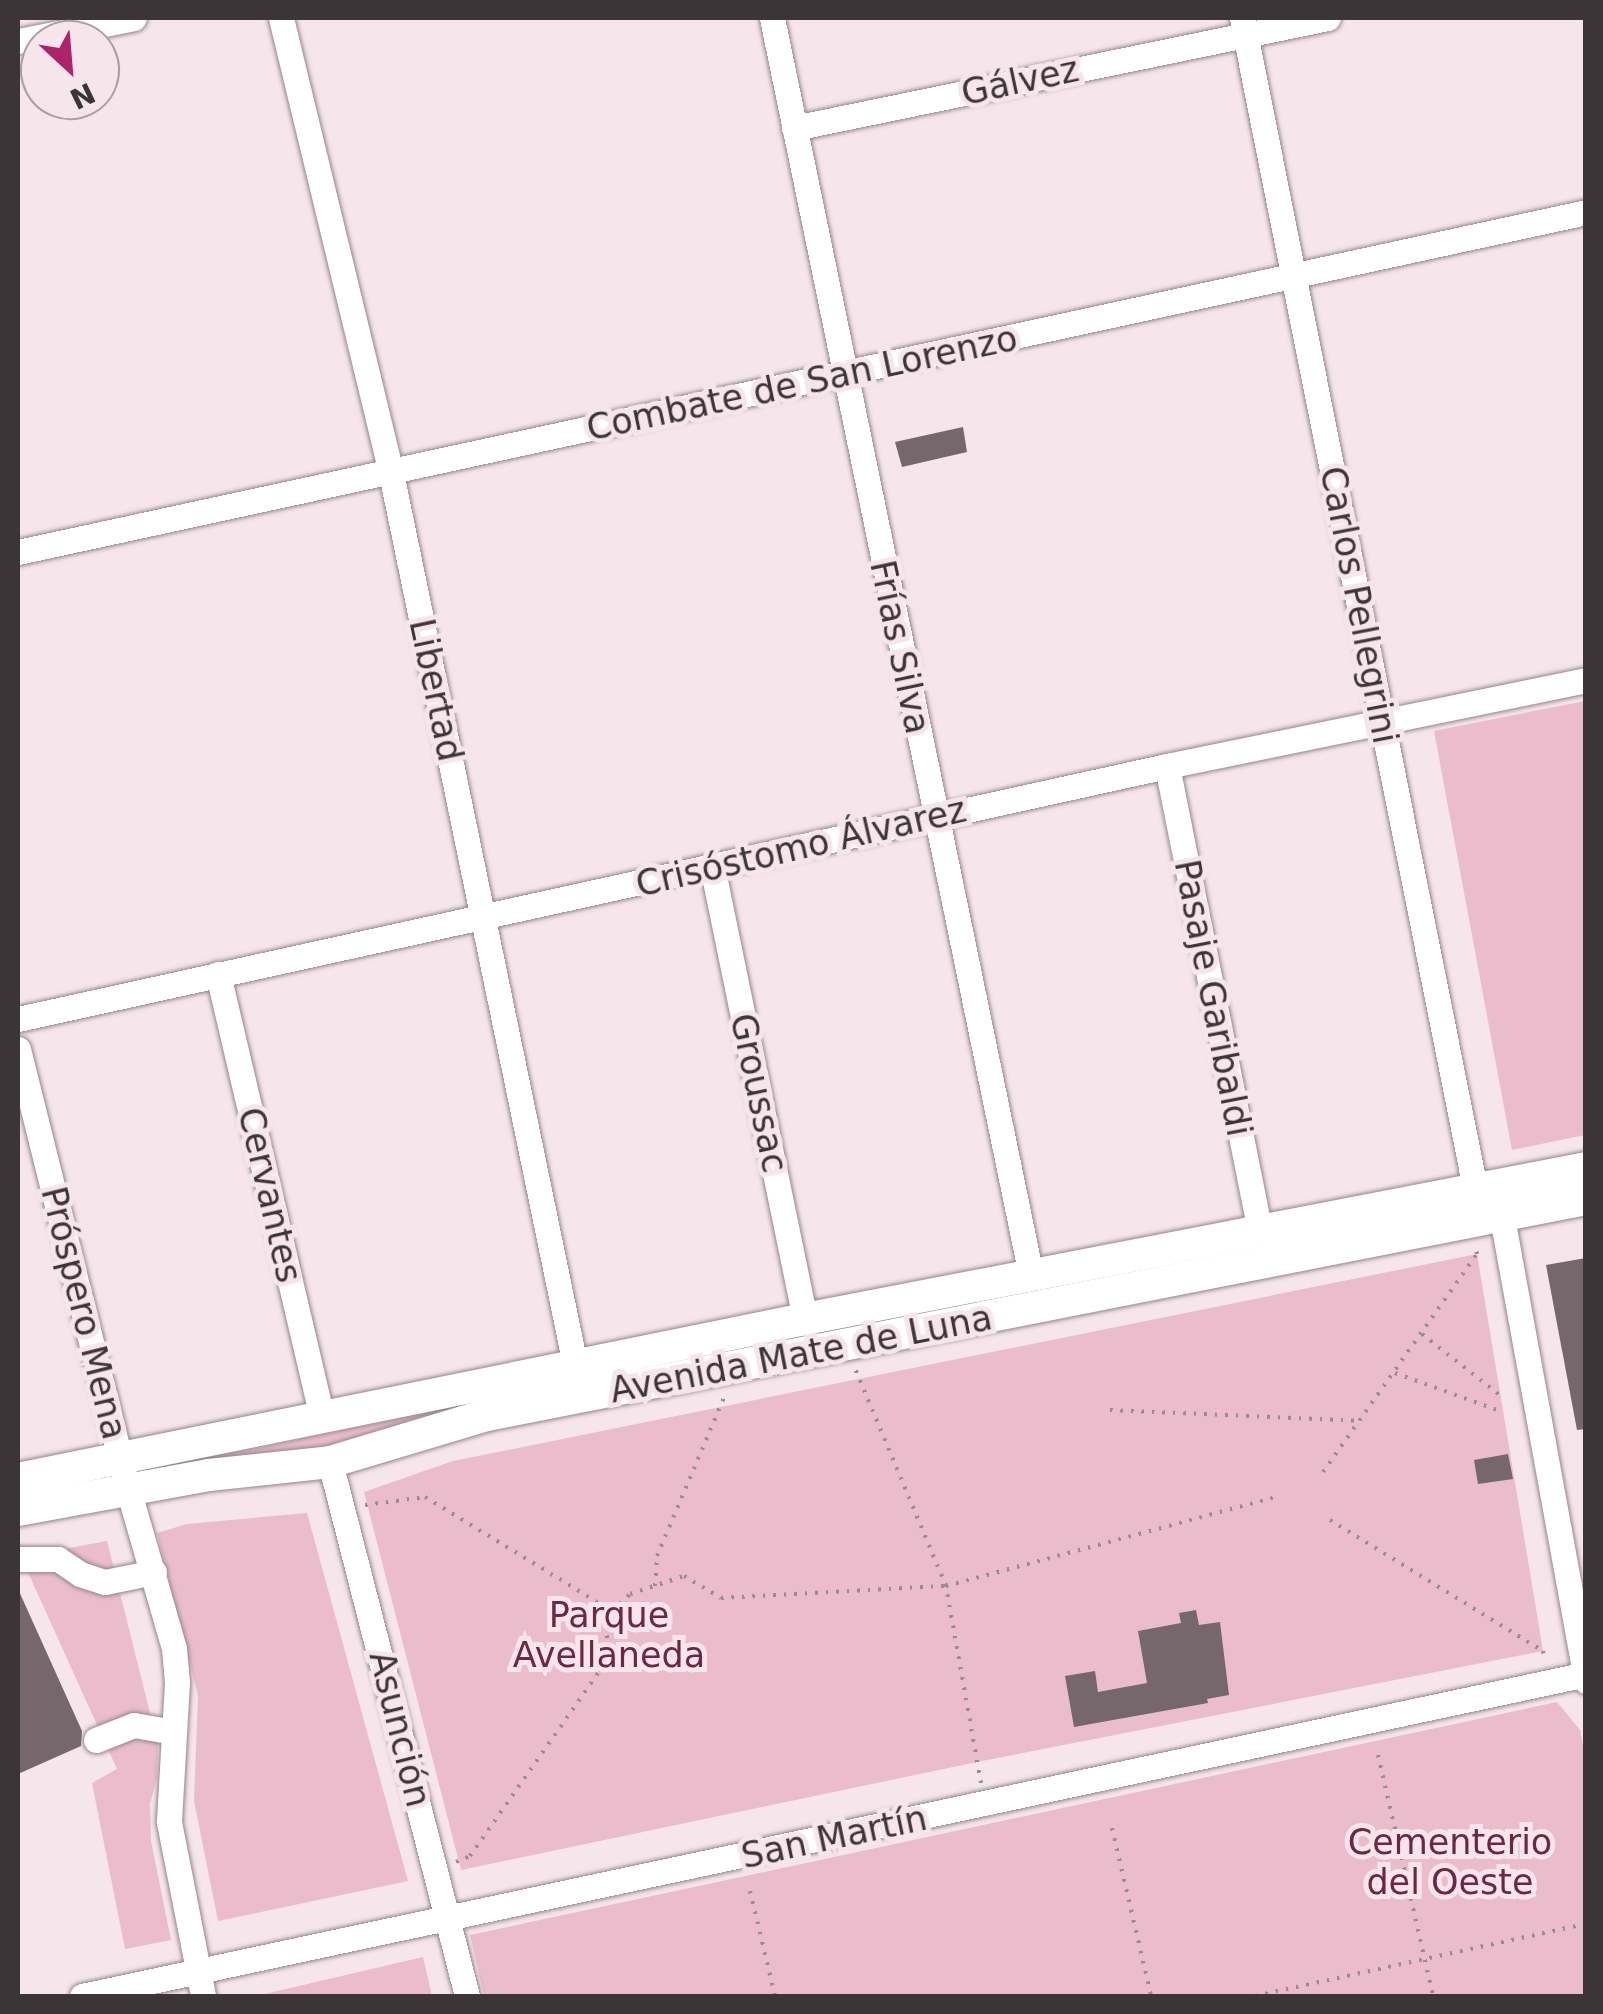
<!DOCTYPE html>
<html>
<head>
<meta charset="utf-8">
<style>
	body { margin:0 }
	#map { position:relative; width:1603px; height:2014px; overflow:hidden; background:#f6e5eb; font-family:"DejaVu Sans",sans-serif }
	div>[style] { position:absolute }
	.green>* { inset:0; background:#ebbccc }
	.building>* { inset:0; background:#75676c }
	.path>* { height:4px; margin-top:-2px; transform-origin:0; background:repeating-linear-gradient(90deg,#978c90 0 2.5px,transparent 0 10.5px) }
	.roads { filter:drop-shadow(0 0 2px #95858a) drop-shadow(0 0 2px #95858a) }
	.minor>* { height:25px; margin:-12.5px; padding:0 12.5px; transform-origin:12.5px; border-radius:12.5px; background:#fff }
	.major>* { height:32px; margin:-16px; padding:0 16px; transform-origin:16px; border-radius:16px; background:#fff }
	span { translate:-50% -50%; white-space:nowrap; text-align:center; line-height:1.15; -webkit-text-stroke:10px #f6e5eb; paint-order:stroke }
	.street-label { font-size:35px; color:#3b3537 }
	.park-label { font-size:35px; color:#6c2746 }
	.frame { position:absolute; inset:0; border:20px solid #3b3537; pointer-events:none }
	.north { position:absolute; left:20px; top:20px; width:100px; height:100px; box-sizing:border-box; background:#f6e5eb; border:2px solid #ab9fa3; border-radius:50%; rotate:154deg; font-size:28px; font-weight:700; line-height:40px; text-align:center; color:#3b3537 }
	.north::after { content:''; display:block; margin:auto; width:35px; height:45px; background:#ac2469; clip-path:polygon(50% 0,100% 100%,50% 72%,0 100%) }
</style>
</head>
<body>
<div id="map">
	<div class="green">
		<i style="clip-path:polygon(1585px 701px,1585px 1135px,1512px 1150px,1434px 731px)"></i>
		<i style="clip-path:polygon(1477px 1254px,1543px 1651px,977px 1762px,461px 1870px,364px 1492px,453px 1461px)"></i>
		<i style="clip-path:polygon(483px 1401px,320px 1451px,149px 1471px)"></i>
		<i style="clip-path:polygon(307px 1513px,408px 1881px,218px 1921px,194px 1801px,198px 1696px,157px 1533px,187px 1524px)"></i>
		<i style="clip-path:polygon(107px 1541px,158px 1745px,157px 1778px,150px 1804px,151px 1841px,171px 1940px,125px 1949px,92px 1783px,117px 1769px,21px 1557px)"></i>
		<i style="clip-path:polygon(1557px 1702px,1580px 1730px,1585px 1757px,1585px 1996px,484px 1996px,470px 1935px)"></i>
		<i style="clip-path:polygon(423px 1957px,432px 1996px,256px 1996px)"></i>
	</div>
	<div class="building">
		<i style="clip-path:polygon(963px 427px,967px 452px,902px 467px,895px 442px)"></i>
		<i style="clip-path:polygon(1586px 1258px,1586px 1429px,1577px 1430px,1546px 1265px)"></i>
		<i style="clip-path:polygon(1508px 1454px,1513px 1479px,1478px 1484px,1474px 1460px)"></i>
		<i style="clip-path:polygon(18px 1589px,82px 1731px,81px 1746px,18px 1774px)"></i>
		<i style="clip-path:polygon(1196px 1610px,1199px 1625px,1220px 1622px,1229px 1695px,1207px 1699px,1208px 1703px,1074px 1727px,1065px 1676px,1095px 1671px,1098px 1692px,1147px 1683px,1138px 1631px,1181px 1623px,1179px 1613px)"></i>
	</div>
	<div class="path">
		<i style="left:1422px;top:1334px;width:100px;rotate:38.1deg"></i>
		<i style="left:1395px;top:1373px;width:115px;rotate:19.9deg"></i>
		<i style="left:1110px;top:1410px;width:248px;rotate:2.5deg"></i>
		<i style="left:1323px;top:1472px;width:267px;rotate:-54.8deg"></i>
		<i style="left:1477px;top:1254px;width:8px;rotate:-104deg"></i>
		<i style="left:365px;top:1505px;width:61px;rotate:-7.6deg"></i>
		<i style="left:425px;top:1497px;width:219px;rotate:31.4deg"></i>
		<i style="left:612px;top:1611px;width:25px;rotate:-43deg"></i>
		<i style="left:630px;top:1594px;width:57px;rotate:-18.4deg"></i>
		<i style="left:684px;top:1576px;width:43px;rotate:30.7deg"></i>
		<i style="left:721px;top:1598px;width:225px;rotate:-3.1deg"></i>
		<i style="left:946px;top:1586px;width:236px;rotate:-112.7deg"></i>
		<i style="left:1330px;top:1520px;width:250px;rotate:31.6deg"></i>
		<i style="left:1543px;top:1651px;width:10px;rotate:79deg"></i>
		<i style="left:655px;top:1586px;width:30px;rotate:-86deg"></i>
		<i style="left:657px;top:1556px;width:175px;rotate:-67.1deg"></i>
		<i style="left:1378px;top:1755px;width:247px;rotate:77.1deg"></i>
		<i style="left:981px;top:1783px;width:200px;rotate:-100.1deg"></i>
		<i style="left:946px;top:1586px;width:345px;rotate:-15.1deg"></i>
		<i style="left:1112px;top:1828px;width:172px;rotate:76.9deg"></i>
		<i style="left:456px;top:1862px;width:15px;rotate:-23deg"></i>
		<i style="left:470px;top:1856px;width:241px;rotate:-55deg"></i>
		<i style="left:608px;top:1659px;width:37px;rotate:-93deg"></i>
		<i style="left:606px;top:1622px;width:13px;rotate:-61deg"></i>
		<i style="left:750px;top:1891px;width:108px;rotate:76.6deg"></i>
		<i style="left:1255px;top:1996px;width:339px;rotate:-12.3deg"></i>
	</div>
	<div class="roads">
		<div class="minor">
			<i style="left:281px;top:18px;width:468px;rotate:76.4deg"></i>
			<i style="left:391px;top:473px;width:911px;rotate:78.34deg"></i>
			<i style="left:772px;top:18px;width:1283px;rotate:78.36deg"></i>
			<i style="left:1242px;top:18px;width:1198px;rotate:78.74deg"></i>
			<i style="left:1476px;top:1193px;width:35px;rotate:43deg"></i>
			<i style="left:1502px;top:1217px;width:472px;rotate:79.7deg"></i>
			<i style="left:18px;top:41px;width:118px;rotate:-11.2deg"></i>
			<i style="left:794px;top:128px;width:545px;rotate:-11.64deg"></i>
			<i style="left:18px;top:552px;width:1604px;rotate:-12.23deg"></i>
			<i style="left:1167px;top:766px;width:473px;rotate:78.7deg"></i>
			<i style="left:712px;top:866px;width:462px;rotate:78.4deg"></i>
			<i style="left:218px;top:974px;width:454px;rotate:76.8deg"></i>
			<i style="left:18px;top:1019px;width:1177px;rotate:-12.42deg"></i>
			<i style="left:1167px;top:766px;width:428px;rotate:-11.6deg"></i>
			<i style="left:18px;top:1049px;width:454px;rotate:76deg"></i>
			<i style="left:128px;top:1489px;width:166px;rotate:73.9deg"></i>
			<i style="left:174px;top:1648px;width:34px;rotate:85deg"></i>
			<i style="left:177px;top:1682px;width:140px;rotate:93.3deg"></i>
			<i style="left:169px;top:1822px;width:177px;rotate:78.9deg"></i>
			<i style="left:330px;top:1462px;width:551px;rotate:75.61deg"></i>
			<i style="left:18px;top:1559px;width:40px"></i>
			<i style="left:58px;top:1559px;width:27px;rotate:34deg"></i>
			<i style="left:80px;top:1574px;width:26px;rotate:18deg"></i>
			<i style="left:105px;top:1582px;width:50px;rotate:-11.5deg"></i>
			<i style="left:96px;top:1740px;width:41px;rotate:-21.5deg"></i>
			<i style="left:134px;top:1725px;width:39px;rotate:10deg"></i>
			<i style="left:82px;top:1996px;width:1538px;rotate:-12.08deg"></i>
		</div>
		<div class="major">
			<i style="left:18px;top:1479px;width:803px;rotate:-11.49deg"></i>
			<i style="left:805px;top:1319px;width:795px;rotate:-10.94deg"></i>
			<i style="left:18px;top:1510px;width:194px;rotate:-10.4deg"></i>
			<i style="left:209px;top:1475px;width:122px;rotate:-6.1deg"></i>
			<i style="left:330px;top:1462px;width:164px;rotate:-16.7deg"></i>
			<i style="left:487px;top:1415px;width:1120px;rotate:-11.12deg"></i>
		</div>
	</div>
	<div class="street-label">
		<span style="left:1020px;top:81px;rotate:-12deg">Gálvez</span>
		<span style="left:802px;top:383px;rotate:-12deg">Combate de San Lorenzo</span>
		<span style="left:1359px;top:605px;rotate:79deg">Carlos Pellegrini</span>
		<span style="left:900px;top:647px;rotate:78deg">Frías Silva</span>
		<span style="left:436px;top:690px;rotate:78deg">Libertad</span>
		<span style="left:801px;top:847px;rotate:-13deg">Crisóstomo Álvarez</span>
		<span style="left:1213px;top:998px;rotate:79deg">Pasaje Garibaldi</span>
		<span style="left:759px;top:1093px;rotate:78deg">Groussac</span>
		<span style="left:270px;top:1195px;rotate:77deg">Cervantes</span>
		<span style="left:84px;top:1313px;rotate:76deg">Próspero Mena</span>
		<span style="left:801px;top:1354px;rotate:-11deg">Avenida Mate de Luna</span>
		<span style="left:400px;top:1729px;rotate:76deg">Asunción</span>
		<span style="left:834px;top:1837px;rotate:-12deg">San Martín</span>
	</div>
	<div class="park-label">
		<span style="left:609px;top:1635px">Parque<br>Avellaneda</span>
		<span style="left:1450px;top:1862px">Cementerio<br>del Oeste</span>
	</div>
	<div class="frame"></div>
	<div class="north">N</div>
</div>
</body>
</html>
